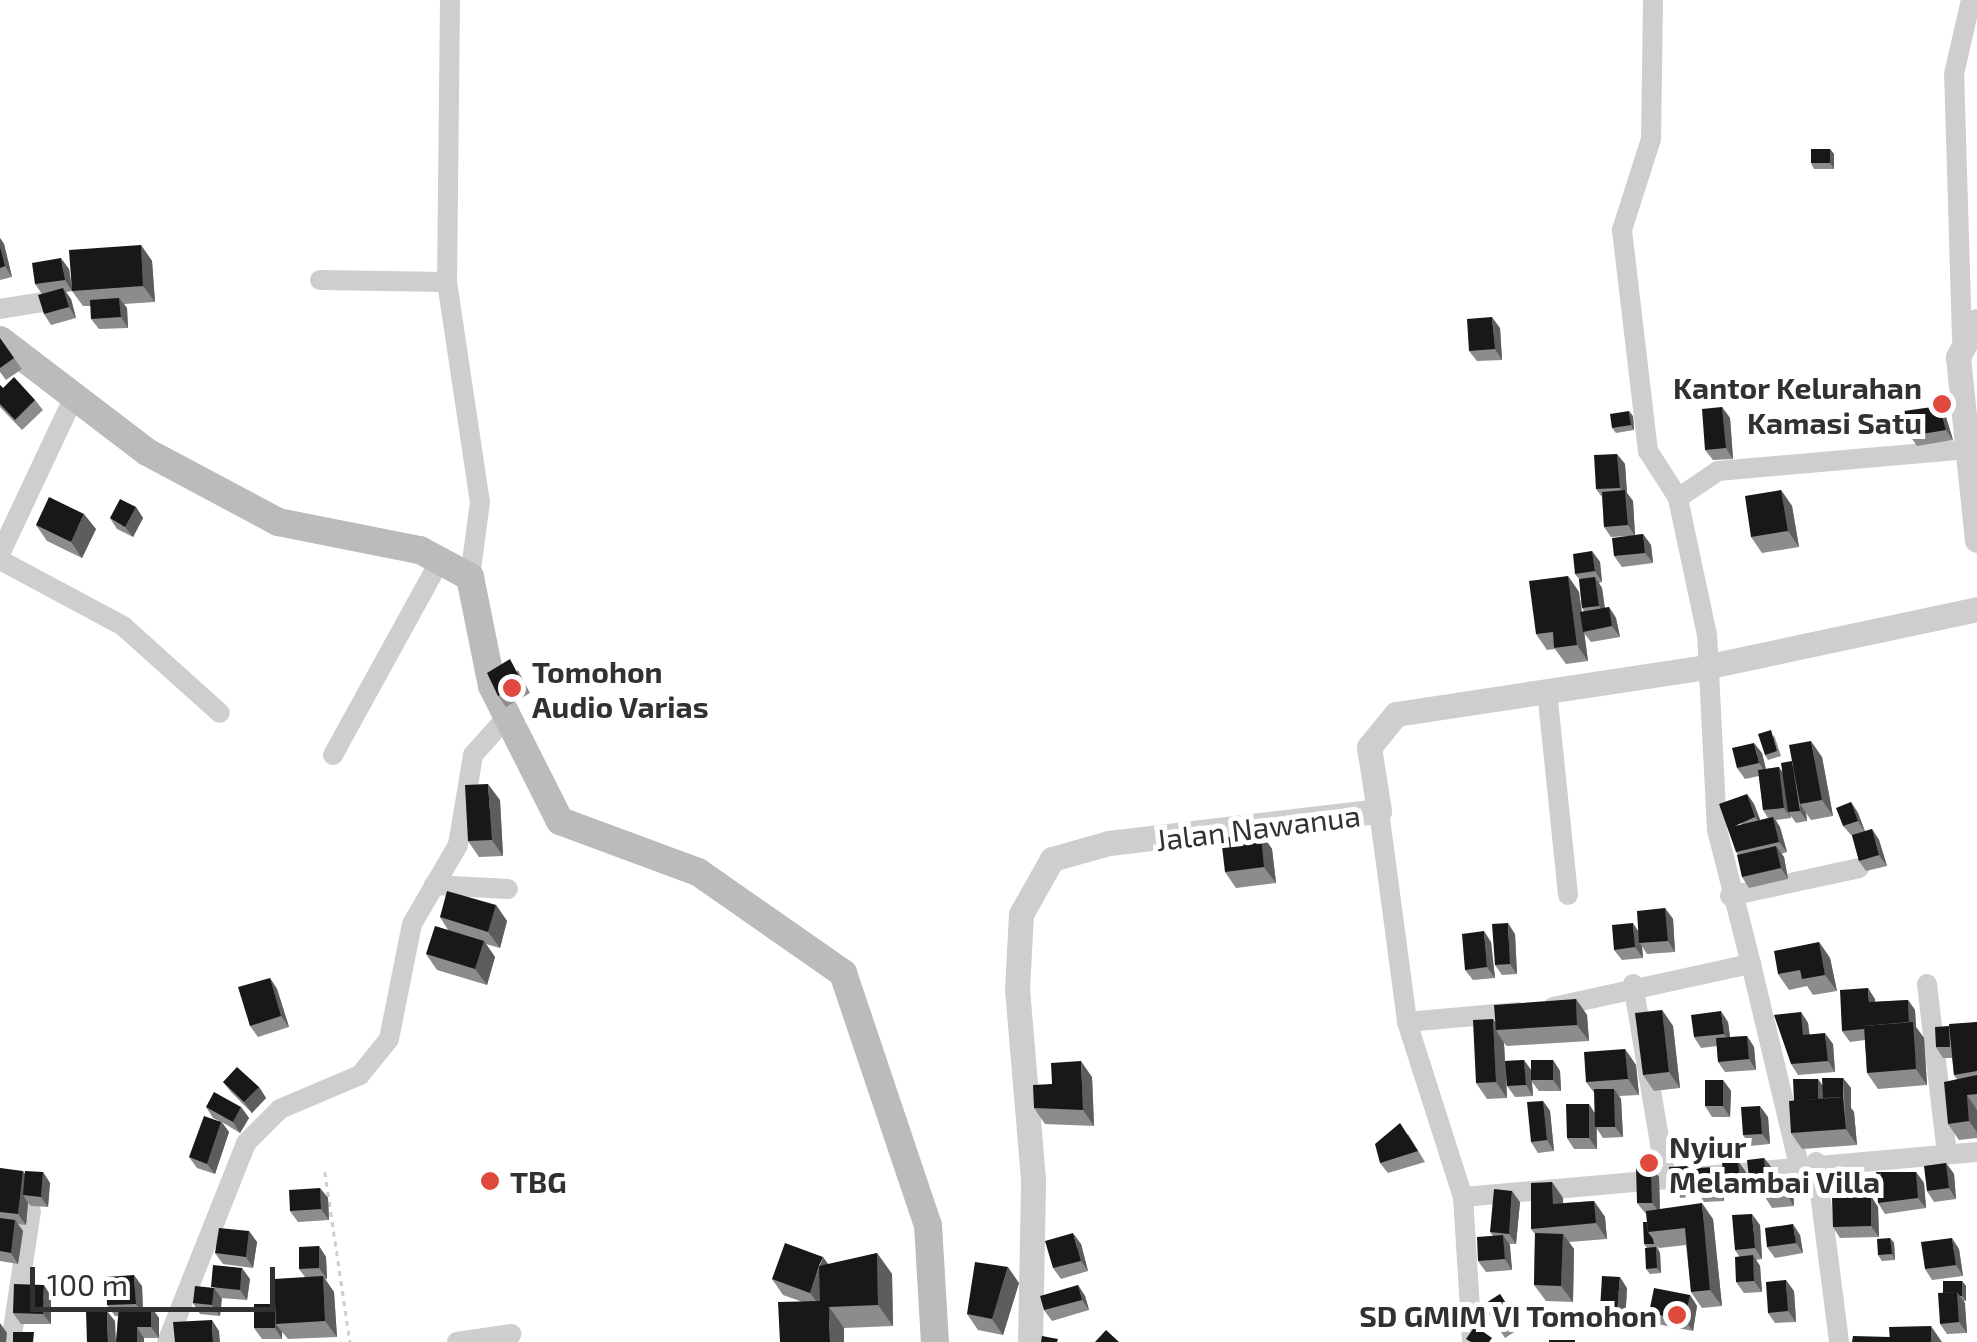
<!DOCTYPE html>
<html>
<head>
<meta charset="utf-8">
<style>
	body { margin:0 }
	#map { position:relative; width:1977px; height:1342px; overflow:hidden; background:#fff; font-family:"Exo 2",sans-serif }
	div>[style] { position:absolute }
	.path>* { height:2.5px; margin-top:-1.25px; transform-origin:0; background:repeating-linear-gradient(90deg,#cecece 0 5px,transparent 0 10px) }
	.minor>* { height:20px; margin:-10px; padding:0 10px; transform-origin:10px; border-radius:10px; background:#cecece }
	.tertiary>* { height:25px; margin:-12.5px; padding:0 12.5px; transform-origin:12.5px; border-radius:12.5px; background:#cecece }
	.secondary>* { height:28px; margin:-14px; padding:0 14px; transform-origin:14px; border-radius:14px; background:#bbb }
	.wall>* { inset:0; background:#8c8c8c }
	.shaded-wall>* { inset:0; background:#5d5d5d }
	.building>* { inset:0; background:#181818 }
	.dots>* { width:28px; height:28px; translate:-50% -50%; box-sizing:border-box; border:5px solid #fff; border-radius:50% }
	span { translate:-50% -50%; white-space:nowrap; text-align:center; line-height:1.15; -webkit-text-stroke:10px #fff; paint-order:stroke }
	.poi-label { font-size:30px; color:#313131; font-weight:700 }
	.right { translate:-100% -50%; text-align:right }
	.left { translate:0 -50%; text-align:left }
	.street-label { font-size:30px; color:#313131 }
	.scale { position:absolute; left:30px; top:1267px; width:245px; height:45px; box-sizing:border-box; border:5px solid #313131; border-top:0; padding-left:12px; font-size:30px; line-height:35px; white-space:nowrap; color:#313131; -webkit-text-stroke:8px #fff; paint-order:stroke }
</style>
</head>
<body>
<div id="map">
	<div class="path">
		<i style="left:325px;top:1172px;width:172px;rotate:81.6deg"></i>
	</div>
	<div class="minor">
		<i style="left:450px;top:0;width:282px;rotate:90.6deg"></i>
		<i style="left:447px;top:282px;width:222px;rotate:81.5deg"></i>
		<i style="left:480px;top:502px;width:76px;rotate:97.6deg"></i>
		<i style="left:1653px;top:0;width:139px;rotate:90.8deg"></i>
		<i style="left:1651px;top:139px;width:96px;rotate:107.7deg"></i>
		<i style="left:1622px;top:230px;width:223px;rotate:83.3deg"></i>
		<i style="left:1648px;top:451px;width:56px;rotate:57.4deg"></i>
		<i style="left:320px;top:280px;width:127px;rotate:0.9deg"></i>
		<i style="left:0;top:309px;width:51px;rotate:-9.1deg"></i>
		<i style="left:1962px;top:339px;width:265px;rotate:-91.7deg"></i>
		<i style="left:1954px;top:74px;width:76px;rotate:-77.1deg"></i>
		<i style="left:0;top:554px;width:169px;rotate:-64.8deg"></i>
		<i style="left:0;top:560px;width:140px;rotate:28.2deg"></i>
		<i style="left:123px;top:626px;width:130px;rotate:41.9deg"></i>
		<i style="left:1547px;top:691px;width:205px;rotate:84.1deg"></i>
		<i style="left:333px;top:755px;width:220px;rotate:-61.2deg"></i>
		<i style="left:1379px;top:811px;width:213px;rotate:82.4deg"></i>
		<i style="left:1407px;top:1022px;width:184px;rotate:72.3deg"></i>
		<i style="left:1463px;top:1197px;width:516px;rotate:-5deg"></i>
		<i style="left:434px;top:885px;width:74px;rotate:3.1deg"></i>
		<i style="left:1730px;top:896px;width:132px;rotate:-12.2deg"></i>
		<i style="left:1751px;top:964px;width:204px;rotate:76.6deg"></i>
		<i style="left:1633px;top:984px;width:193px;rotate:80.4deg"></i>
		<i style="left:1927px;top:984px;width:171px;rotate:83.3deg"></i>
		<i style="left:1553px;top:1007px;width:203px;rotate:-12.3deg"></i>
		<i style="left:1751px;top:964px;width:138px;rotate:-104.2deg"></i>
		<i style="left:1717px;top:830px;width:195px;rotate:-92.9deg"></i>
		<i style="left:1707px;top:635px;width:140px;rotate:-102deg"></i>
		<i style="left:1678px;top:498px;width:48px;rotate:-34deg"></i>
		<i style="left:1718px;top:471px;width:254px;rotate:-5deg"></i>
		<i style="left:1407px;top:1022px;width:112px;rotate:-5.1deg"></i>
		<i style="left:1816px;top:1162px;width:181px;rotate:82.7deg"></i>
		<i style="left:1463px;top:1197px;width:145px;rotate:86.4deg"></i>
		<i style="left:11px;top:1342px;width:132px;rotate:-81.3deg"></i>
		<i style="left:167px;top:1342px;width:214px;rotate:-68.3deg"></i>
		<i style="left:246px;top:1143px;width:48px;rotate:-45deg"></i>
		<i style="left:280px;top:1109px;width:87px;rotate:-23deg"></i>
		<i style="left:360px;top:1075px;width:46px;rotate:-51.1deg"></i>
		<i style="left:389px;top:1039px;width:117px;rotate:-78.7deg"></i>
		<i style="left:412px;top:924px;width:91px;rotate:-59.8deg"></i>
		<i style="left:458px;top:845px;width:91px;rotate:-80.5deg"></i>
		<i style="left:473px;top:755px;width:51px;rotate:-48.2deg"></i>
		<i style="left:457px;top:1342px;width:55px;rotate:-8.4deg"></i>
	</div>
	<div class="tertiary">
		<i style="left:1977px;top:321px;width:41px;rotate:117.8deg"></i>
		<i style="left:1958px;top:357px;width:184px;rotate:84.1deg"></i>
		<i style="left:1030px;top:1342px;width:163px;rotate:-88.9deg"></i>
		<i style="left:1033px;top:1179px;width:190px;rotate:-94.8deg"></i>
		<i style="left:1017px;top:990px;width:76px;rotate:-87deg"></i>
		<i style="left:1021px;top:914px;width:63px;rotate:-60.6deg"></i>
		<i style="left:1052px;top:859px;width:59px;rotate:-15.7deg"></i>
		<i style="left:1109px;top:843px;width:272px;rotate:-6.8deg"></i>
		<i style="left:1379px;top:811px;width:65px;rotate:-98.9deg"></i>
		<i style="left:1369px;top:747px;width:43px;rotate:-50.7deg"></i>
		<i style="left:1396px;top:714px;width:313px;rotate:-8.6deg"></i>
		<i style="left:1705px;top:667px;width:278px;rotate:-12deg"></i>
	</div>
	<div class="secondary">
		<i style="left:0;top:340px;width:185px;rotate:37.3deg"></i>
		<i style="left:147px;top:452px;width:149px;rotate:28.1deg"></i>
		<i style="left:278px;top:522px;width:145px;rotate:11.2deg"></i>
		<i style="left:420px;top:550px;width:57px;rotate:28.4deg"></i>
		<i style="left:470px;top:577px;width:111px;rotate:78.6deg"></i>
		<i style="left:492px;top:686px;width:151px;rotate:63.3deg"></i>
		<i style="left:560px;top:821px;width:147px;rotate:20.3deg"></i>
		<i style="left:698px;top:872px;width:177px;rotate:34.9deg"></i>
		<i style="left:843px;top:973px;width:266px;rotate:71.4deg"></i>
		<i style="left:928px;top:1225px;width:117px;rotate:86.6deg"></i>
	</div>
	<div class="wall">
		<i style="clip-path:polygon(1830px 149px,1834px 154px,1834px 169px,1814px 169px,1811px 163px)"></i>
		<i style="clip-path:polygon(0 238px,4px 244px,12px 277px,0 280px)"></i>
		<i style="clip-path:polygon(141px 245px,152px 261px,155px 302px,124px 304px,127px 308px,128px 328px,99px 329px,91px 319px,91px 306px,83px 306px,72px 291px,66px 292px,71px 299px,76px 318px,51px 325px,44px 314px,42px 294px,35px 284px,69px 269px,72px 287px)"></i>
		<i style="clip-path:polygon(1500px 328px,1502px 360px,1477px 361px,1469px 351px)"></i>
		<i style="clip-path:polygon(0 338px,22px 369px,6px 380px,0 372px)"></i>
		<i style="clip-path:polygon(0 385px,3px 388px,35px 400px,43px 410px,22px 430px,0 407px)"></i>
		<i style="clip-path:polygon(1939px 406px,1946px 417px,1953px 440px,1917px 446px,1910px 436px)"></i>
		<i style="clip-path:polygon(1722px 407px,1730px 418px,1733px 459px,1713px 460px,1705px 450px)"></i>
		<i style="clip-path:polygon(1633px 416px,1634px 430px,1616px 433px,1612px 428px)"></i>
		<i style="clip-path:polygon(1617px 454px,1625px 464px,1627px 493px,1633px 501px,1635px 535px,1643px 534px,1651px 545px,1653px 563px,1622px 567px,1614px 556px,1627px 536px,1611px 537px,1604px 527px,1602px 497px,1596px 489px)"></i>
		<i style="clip-path:polygon(1781px 490px,1792px 506px,1799px 547px,1762px 553px,1751px 537px)"></i>
		<i style="clip-path:polygon(136px 507px,143px 518px,133px 537px,117px 529px,110px 518px)"></i>
		<i style="clip-path:polygon(36px 525px,96px 529px,82px 558px,47px 541px)"></i>
		<i style="clip-path:polygon(1592px 551px,1600px 562px,1602px 582px,1599px 583px,1602px 588px,1605px 608px,1609px 607px,1616px 618px,1620px 637px,1591px 642px,1584px 633px,1588px 661px,1566px 664px,1555px 649px,1547px 650px,1536px 634px,1568px 576px,1579px 592px,1582px 612px,1584px 611px,1582px 608px,1579px 579px,1575px 574px)"></i>
		<i style="clip-path:polygon(518px 670px,530px 693px,506px 707px,498px 696px)"></i>
		<i style="clip-path:polygon(1774px 735px,1781px 756px,1768px 760px,1765px 755px)"></i>
		<i style="clip-path:polygon(1762px 753px,1766px 769px,1779px 767px,1782px 772px,1822px 757px,1833px 816px,1811px 820px,1806px 813px,1807px 821px,1796px 823px,1791px 816px,1791px 818px,1776px 820px,1780px 827px,1787px 852px,1781px 854px,1784px 857px,1788px 879px,1749px 888px,1742px 877px,1738px 855px,1736px 852px,1747px 794px,1754px 804px,1760px 820px,1768px 818px,1763px 810px,1759px 776px,1745px 779px,1737px 768px)"></i>
		<i style="clip-path:polygon(500px 800px,503px 856px,479px 857px,468px 841px)"></i>
		<i style="clip-path:polygon(1851px 802px,1858px 813px,1865px 831px,1872px 829px,1879px 840px,1887px 866px,1866px 871px,1859px 861px,1852px 836px,1843px 826px)"></i>
		<i style="clip-path:polygon(1261px 833px,1272px 849px,1276px 883px,1236px 888px,1225px 872px)"></i>
		<i style="clip-path:polygon(496px 905px,507px 921px,500px 948px,486px 944px,495px 957px,487px 985px,437px 970px,426px 954px,448px 930px,440px 917px)"></i>
		<i style="clip-path:polygon(1665px 908px,1673px 919px,1675px 952px,1647px 954px,1642px 946px,1643px 958px,1622px 960px,1614px 950px)"></i>
		<i style="clip-path:polygon(1515px 934px,1517px 974px,1502px 975px,1495px 965px)"></i>
		<i style="clip-path:polygon(1491px 942px,1495px 978px,1473px 980px,1465px 970px)"></i>
		<i style="clip-path:polygon(1819px 942px,1830px 958px,1837px 991px,1813px 995px,1807px 986px,1789px 990px,1778px 974px)"></i>
		<i style="clip-path:polygon(270px 978px,277px 989px,289px 1027px,258px 1037px,250px 1026px)"></i>
		<i style="clip-path:polygon(1576px 999px,1587px 1015px,1589px 1041px,1507px 1046px,1504px 1043px,1505px 1061px,1524px 1060px,1531px 1070px,1553px 1060px,1560px 1071px,1561px 1091px,1539px 1091px,1532px 1082px,1533px 1096px,1515px 1097px,1507px 1086px,1506px 1071px,1507px 1098px,1487px 1099px,1476px 1083px,1495px 1023px)"></i>
		<i style="clip-path:polygon(1875px 999px,1875px 1002px,1908px 1000px,1915px 1010px,1916px 1027px,1924px 1038px,1927px 1085px,1878px 1089px,1867px 1073px,1865px 1040px,1850px 1042px,1842px 1031px)"></i>
		<i style="clip-path:polygon(1662px 1010px,1673px 1026px,1680px 1088px,1654px 1091px,1643px 1075px)"></i>
		<i style="clip-path:polygon(1801px 1012px,1808px 1023px,1809px 1034px,1833px 1044px,1835px 1072px,1798px 1075px,1791px 1064px)"></i>
		<i style="clip-path:polygon(1728px 1022px,1730px 1037px,1747px 1036px,1754px 1047px,1756px 1070px,1725px 1072px,1718px 1062px,1717px 1046px,1701px 1048px,1694px 1037px)"></i>
		<i style="clip-path:polygon(1977px 1022px,1977px 1138px,1959px 1140px,1948px 1124px,1957px 1079px,1954px 1075px,1952px 1058px,1943px 1058px,1936px 1047px,1949px 1026px)"></i>
		<i style="clip-path:polygon(1625px 1049px,1636px 1065px,1639px 1095px,1619px 1096px,1621px 1099px,1623px 1137px,1603px 1138px,1597px 1129px,1597px 1149px,1574px 1149px,1567px 1138px,1595px 1112px,1595px 1094px,1586px 1082px)"></i>
		<i style="clip-path:polygon(1092px 1077px,1094px 1126px,1045px 1124px,1034px 1108px,1052px 1084px)"></i>
		<i style="clip-path:polygon(1843px 1078px,1851px 1088px,1851px 1108px,1854px 1112px,1857px 1145px,1802px 1149px,1791px 1133px,1794px 1101px,1818px 1079px,1822px 1085px)"></i>
		<i style="clip-path:polygon(1723px 1080px,1731px 1091px,1730px 1117px,1712px 1117px,1705px 1106px)"></i>
		<i style="clip-path:polygon(223px 1082px,259px 1087px,266px 1098px,252px 1113px,231px 1092px)"></i>
		<i style="clip-path:polygon(1543px 1101px,1550px 1111px,1554px 1151px,1538px 1153px,1531px 1142px)"></i>
		<i style="clip-path:polygon(206px 1107px,241px 1107px,249px 1118px,240px 1133px,222px 1122px,229px 1132px,215px 1174px,197px 1168px,189px 1157px,219px 1121px,213px 1118px)"></i>
		<i style="clip-path:polygon(1768px 1117px,1770px 1144px,1750px 1146px,1743px 1135px)"></i>
		<i style="clip-path:polygon(1408px 1134px,1425px 1162px,1388px 1173px,1380px 1163px)"></i>
		<i style="clip-path:polygon(1764px 1158px,1772px 1168px,1773px 1180px,1785px 1179px,1793px 1190px,1794px 1206px,1772px 1208px,1765px 1197px,1764px 1188px,1756px 1189px,1749px 1178px)"></i>
		<i style="clip-path:polygon(1946px 1163px,1954px 1174px,1956px 1199px,1934px 1202px,1927px 1191px)"></i>
		<i style="clip-path:polygon(1651px 1166px,1659px 1177px,1660px 1209px,1713px 1219px,1722px 1306px,1702px 1308px,1691px 1292px,1686px 1245px,1659px 1248px,1657px 1245px,1660px 1253px,1661px 1273px,1650px 1274px,1646px 1269px,1647px 1248px,1644px 1244px,1647px 1222px,1646px 1214px,1637px 1203px)"></i>
		<i style="clip-path:polygon(1687px 1166px,1695px 1176px,1697px 1197px,1678px 1198px,1671px 1188px)"></i>
		<i style="clip-path:polygon(1715px 1167px,1723px 1178px,1724px 1201px,1704px 1202px,1697px 1191px)"></i>
		<i style="clip-path:polygon(0 1168px,25px 1174px,43px 1172px,50px 1183px,48px 1207px,31px 1206px,28px 1203px,26px 1225px,18px 1224px,23px 1231px,18px 1264px,0 1261px)"></i>
		<i style="clip-path:polygon(1746px 1172px,1748px 1196px,1732px 1198px,1725px 1187px)"></i>
		<i style="clip-path:polygon(1916px 1172px,1924px 1183px,1926px 1208px,1885px 1214px,1878px 1203px)"></i>
		<i style="clip-path:polygon(1552px 1182px,1563px 1198px,1563px 1203px,1594px 1201px,1605px 1217px,1607px 1239px,1569px 1242px,1574px 1249px,1573px 1302px,1546px 1301px,1534px 1285px,1535px 1234px,1531px 1229px)"></i>
		<i style="clip-path:polygon(320px 1188px,328px 1198px,329px 1220px,298px 1222px,290px 1211px)"></i>
		<i style="clip-path:polygon(1871px 1196px,1878px 1207px,1879px 1237px,1840px 1238px,1833px 1227px)"></i>
		<i style="clip-path:polygon(1520px 1202px,1516px 1244px,1509px 1244px,1512px 1270px,1486px 1272px,1478px 1261px,1493px 1236px,1490px 1232px)"></i>
		<i style="clip-path:polygon(1760px 1225px,1762px 1259px,1756px 1260px,1760px 1266px,1762px 1292px,1744px 1293px,1736px 1282px,1739px 1256px,1735px 1250px)"></i>
		<i style="clip-path:polygon(249px 1231px,257px 1242px,253px 1268px,223px 1264px,215px 1253px)"></i>
		<i style="clip-path:polygon(1800px 1235px,1803px 1253px,1775px 1258px,1767px 1247px)"></i>
		<i style="clip-path:polygon(1890px 1238px,1894px 1243px,1895px 1260px,1882px 1261px,1878px 1255px)"></i>
		<i style="clip-path:polygon(1081px 1244px,1088px 1271px,1061px 1279px,1053px 1268px)"></i>
		<i style="clip-path:polygon(319px 1246px,326px 1257px,327px 1279px,325px 1279px,334px 1292px,337px 1337px,288px 1339px,282px 1332px,282px 1339px,262px 1339px,254px 1328px,275px 1304px,305px 1277px,299px 1269px)"></i>
		<i style="clip-path:polygon(1959px 1249px,1963px 1276px,1932px 1280px,1925px 1269px)"></i>
		<i style="clip-path:polygon(877px 1253px,892px 1274px,893px 1326px,844px 1328px,800px 1301px,783px 1295px,772px 1279px)"></i>
		<i style="clip-path:polygon(250px 1279px,247px 1300px,221px 1298px,220px 1316px,200px 1314px,193px 1303px,212px 1288px)"></i>
		<i style="clip-path:polygon(1962px 1281px,1966px 1286px,1966px 1301px,1964px 1301px,1967px 1333px,1947px 1334px,1940px 1324px,1943px 1293px)"></i>
		<i style="clip-path:polygon(1019px 1283px,1003px 1335px,978px 1330px,967px 1314px)"></i>
		<i style="clip-path:polygon(1078px 1285px,1085px 1296px,1089px 1310px,1052px 1321px,1044px 1310px)"></i>
		<i style="clip-path:polygon(142px 1286px,143px 1307px,151px 1307px,159px 1318px,159px 1338px,144px 1338px,144px 1342px,116px 1342px,118px 1316px,115px 1316px,107px 1305px)"></i>
		<i style="clip-path:polygon(1627px 1288px,1625px 1322px,1607px 1321px,1600px 1310px)"></i>
		<i style="clip-path:polygon(1794px 1291px,1796px 1322px,1775px 1323px,1768px 1313px)"></i>
		<i style="clip-path:polygon(1500px 1294px,1522px 1327px,1505px 1338px,1483px 1305px)"></i>
		<i style="clip-path:polygon(1690px 1295px,1697px 1306px,1693px 1331px,1657px 1324px,1649px 1313px)"></i>
		<i style="clip-path:polygon(51px 1296px,51px 1324px,21px 1324px,13px 1313px)"></i>
	</div>
	<div class="shaded-wall">
		<i style="clip-path:polygon(1830px 149px,1834px 154px,1834px 169px,1830px 163px)"></i>
		<i style="clip-path:polygon(0 238px,4px 244px,12px 277px,5px 266px,0 247px)"></i>
		<i style="clip-path:polygon(141px 245px,152px 261px,155px 302px,143px 286px)"></i>
		<i style="clip-path:polygon(61px 258px,69px 269px,72px 291px,65px 280px)"></i>
		<i style="clip-path:polygon(63px 288px,71px 299px,76px 318px,69px 307px)"></i>
		<i style="clip-path:polygon(119px 298px,127px 308px,128px 328px,121px 317px)"></i>
		<i style="clip-path:polygon(1492px 317px,1500px 328px,1502px 360px,1495px 349px)"></i>
		<i style="clip-path:polygon(1939px 406px,1946px 417px,1953px 440px,1946px 430px)"></i>
		<i style="clip-path:polygon(1722px 407px,1730px 418px,1733px 459px,1726px 448px)"></i>
		<i style="clip-path:polygon(1629px 411px,1633px 416px,1634px 430px,1631px 425px)"></i>
		<i style="clip-path:polygon(1617px 454px,1625px 464px,1627px 493px,1633px 501px,1635px 536px,1628px 525px,1626px 496px,1620px 488px)"></i>
		<i style="clip-path:polygon(1781px 490px,1792px 506px,1799px 547px,1788px 531px)"></i>
		<i style="clip-path:polygon(136px 507px,143px 518px,133px 537px,125px 527px)"></i>
		<i style="clip-path:polygon(84px 514px,96px 529px,82px 558px,71px 542px)"></i>
		<i style="clip-path:polygon(1643px 534px,1651px 545px,1653px 563px,1645px 553px)"></i>
		<i style="clip-path:polygon(1592px 551px,1600px 562px,1602px 582px,1595px 571px)"></i>
		<i style="clip-path:polygon(1568px 576px,1579px 592px,1588px 661px,1577px 645px)"></i>
		<i style="clip-path:polygon(1595px 577px,1602px 588px,1606px 617px,1599px 606px)"></i>
		<i style="clip-path:polygon(1609px 607px,1616px 618px,1620px 637px,1612px 626px)"></i>
		<i style="clip-path:polygon(1811px 741px,1822px 757px,1833px 816px,1822px 800px)"></i>
		<i style="clip-path:polygon(1754px 743px,1762px 753px,1767px 774px,1759px 763px)"></i>
		<i style="clip-path:polygon(1779px 767px,1786px 778px,1788px 812px,1791px 818px,1784px 808px)"></i>
		<i style="clip-path:polygon(488px 784px,500px 800px,503px 856px,492px 840px)"></i>
		<i style="clip-path:polygon(1747px 794px,1754px 804px,1763px 827px,1755px 817px)"></i>
		<i style="clip-path:polygon(1851px 802px,1858px 813px,1865px 832px,1858px 821px)"></i>
		<i style="clip-path:polygon(1800px 804px,1806px 813px,1807px 821px,1800px 811px)"></i>
		<i style="clip-path:polygon(1773px 817px,1780px 827px,1787px 852px,1779px 842px)"></i>
		<i style="clip-path:polygon(1872px 829px,1879px 840px,1887px 866px,1879px 855px)"></i>
		<i style="clip-path:polygon(1261px 833px,1272px 849px,1276px 883px,1264px 867px)"></i>
		<i style="clip-path:polygon(1776px 846px,1784px 857px,1788px 879px,1781px 868px)"></i>
		<i style="clip-path:polygon(496px 905px,507px 921px,500px 948px,488px 932px)"></i>
		<i style="clip-path:polygon(1665px 908px,1673px 919px,1675px 952px,1668px 941px)"></i>
		<i style="clip-path:polygon(1508px 923px,1515px 934px,1517px 974px,1510px 964px)"></i>
		<i style="clip-path:polygon(1633px 923px,1640px 934px,1639px 943px,1642px 946px,1643px 958px,1635px 947px)"></i>
		<i style="clip-path:polygon(1484px 931px,1491px 942px,1495px 978px,1487px 967px)"></i>
		<i style="clip-path:polygon(484px 941px,495px 957px,487px 985px,475px 969px)"></i>
		<i style="clip-path:polygon(1819px 942px,1830px 958px,1837px 991px,1825px 975px)"></i>
		<i style="clip-path:polygon(270px 978px,277px 989px,289px 1027px,281px 1016px)"></i>
		<i style="clip-path:polygon(1868px 988px,1875px 999px,1876px 1013px,1869px 1002px)"></i>
		<i style="clip-path:polygon(1576px 999px,1587px 1015px,1589px 1041px,1577px 1025px)"></i>
		<i style="clip-path:polygon(1908px 1000px,1915px 1010px,1916px 1027px,1924px 1038px,1927px 1085px,1916px 1069px,1909px 1024px)"></i>
		<i style="clip-path:polygon(1662px 1010px,1673px 1026px,1680px 1088px,1669px 1072px)"></i>
		<i style="clip-path:polygon(1721px 1011px,1728px 1022px,1731px 1044px,1724px 1034px)"></i>
		<i style="clip-path:polygon(1801px 1012px,1808px 1023px,1811px 1046px,1803px 1035px)"></i>
		<i style="clip-path:polygon(1493px 1019px,1501px 1030px,1496px 1030px,1504px 1043px,1507px 1098px,1496px 1082px)"></i>
		<i style="clip-path:polygon(1825px 1033px,1833px 1044px,1835px 1072px,1828px 1061px)"></i>
		<i style="clip-path:polygon(1747px 1036px,1754px 1047px,1756px 1070px,1749px 1059px)"></i>
		<i style="clip-path:polygon(1625px 1049px,1636px 1065px,1639px 1095px,1628px 1079px)"></i>
		<i style="clip-path:polygon(1524px 1060px,1531px 1070px,1533px 1096px,1526px 1085px)"></i>
		<i style="clip-path:polygon(1553px 1060px,1560px 1071px,1561px 1091px,1553px 1080px)"></i>
		<i style="clip-path:polygon(1081px 1061px,1092px 1077px,1094px 1126px,1083px 1110px)"></i>
		<i style="clip-path:polygon(1843px 1078px,1851px 1088px,1851px 1108px,1854px 1112px,1857px 1145px,1846px 1129px)"></i>
		<i style="clip-path:polygon(1818px 1079px,1825px 1089px,1825px 1098px,1818px 1100px)"></i>
		<i style="clip-path:polygon(1723px 1080px,1731px 1091px,1730px 1117px,1723px 1106px)"></i>
		<i style="clip-path:polygon(259px 1087px,266px 1098px,252px 1113px,244px 1102px)"></i>
		<i style="clip-path:polygon(1614px 1089px,1621px 1099px,1623px 1137px,1615px 1127px)"></i>
		<i style="clip-path:polygon(1967px 1095px,1977px 1110px,1977px 1132px,1969px 1121px)"></i>
		<i style="clip-path:polygon(1543px 1101px,1550px 1111px,1554px 1151px,1547px 1140px)"></i>
		<i style="clip-path:polygon(1589px 1104px,1596px 1115px,1597px 1149px,1589px 1138px)"></i>
		<i style="clip-path:polygon(1760px 1106px,1768px 1117px,1770px 1144px,1762px 1134px)"></i>
		<i style="clip-path:polygon(241px 1107px,249px 1118px,240px 1133px,233px 1122px)"></i>
		<i style="clip-path:polygon(221px 1122px,229px 1132px,215px 1174px,207px 1164px)"></i>
		<i style="clip-path:polygon(1764px 1158px,1772px 1168px,1774px 1187px,1766px 1176px)"></i>
		<i style="clip-path:polygon(1738px 1161px,1746px 1172px,1748px 1196px,1741px 1185px)"></i>
		<i style="clip-path:polygon(1946px 1163px,1954px 1174px,1956px 1199px,1949px 1188px)"></i>
		<i style="clip-path:polygon(1651px 1166px,1659px 1177px,1660px 1213px,1652px 1203px)"></i>
		<i style="clip-path:polygon(1687px 1166px,1695px 1176px,1697px 1197px,1689px 1186px)"></i>
		<i style="clip-path:polygon(1715px 1167px,1723px 1178px,1724px 1201px,1717px 1190px)"></i>
		<i style="clip-path:polygon(23px 1171px,30px 1181px,23px 1195px,28px 1203px,26px 1225px,18px 1214px)"></i>
		<i style="clip-path:polygon(43px 1172px,50px 1183px,48px 1207px,41px 1197px)"></i>
		<i style="clip-path:polygon(1916px 1172px,1924px 1183px,1926px 1208px,1918px 1198px)"></i>
		<i style="clip-path:polygon(1785px 1179px,1793px 1190px,1794px 1206px,1787px 1195px)"></i>
		<i style="clip-path:polygon(1552px 1182px,1563px 1198px,1564px 1220px,1553px 1204px)"></i>
		<i style="clip-path:polygon(320px 1188px,328px 1198px,329px 1220px,321px 1209px)"></i>
		<i style="clip-path:polygon(1512px 1191px,1520px 1202px,1516px 1244px,1509px 1234px)"></i>
		<i style="clip-path:polygon(1871px 1196px,1878px 1207px,1879px 1237px,1871px 1226px)"></i>
		<i style="clip-path:polygon(1594px 1201px,1605px 1217px,1607px 1239px,1596px 1223px)"></i>
		<i style="clip-path:polygon(1702px 1203px,1713px 1219px,1722px 1306px,1710px 1290px)"></i>
		<i style="clip-path:polygon(1752px 1214px,1760px 1225px,1762px 1259px,1755px 1248px)"></i>
		<i style="clip-path:polygon(15px 1220px,23px 1231px,18px 1264px,11px 1253px)"></i>
		<i style="clip-path:polygon(1793px 1224px,1800px 1235px,1803px 1253px,1796px 1243px)"></i>
		<i style="clip-path:polygon(249px 1231px,257px 1242px,253px 1268px,246px 1257px)"></i>
		<i style="clip-path:polygon(1073px 1233px,1081px 1244px,1088px 1271px,1081px 1261px)"></i>
		<i style="clip-path:polygon(1563px 1234px,1574px 1249px,1573px 1302px,1561px 1286px)"></i>
		<i style="clip-path:polygon(1503px 1235px,1510px 1245px,1512px 1270px,1505px 1259px)"></i>
		<i style="clip-path:polygon(1890px 1238px,1894px 1243px,1895px 1260px,1892px 1254px)"></i>
		<i style="clip-path:polygon(1952px 1238px,1959px 1249px,1963px 1276px,1956px 1265px)"></i>
		<i style="clip-path:polygon(319px 1246px,326px 1257px,327px 1279px,319px 1268px)"></i>
		<i style="clip-path:polygon(1656px 1247px,1660px 1253px,1661px 1273px,1657px 1268px)"></i>
		<i style="clip-path:polygon(877px 1253px,892px 1274px,893px 1326px,878px 1305px)"></i>
		<i style="clip-path:polygon(1753px 1255px,1760px 1266px,1762px 1292px,1754px 1281px)"></i>
		<i style="clip-path:polygon(823px 1257px,835px 1273px,822px 1309px,810px 1293px)"></i>
		<i style="clip-path:polygon(1008px 1267px,1019px 1283px,1003px 1335px,992px 1319px)"></i>
		<i style="clip-path:polygon(242px 1268px,250px 1279px,247px 1300px,240px 1290px)"></i>
		<i style="clip-path:polygon(134px 1275px,142px 1286px,143px 1314px,136px 1304px)"></i>
		<i style="clip-path:polygon(323px 1276px,334px 1292px,337px 1337px,325px 1321px)"></i>
		<i style="clip-path:polygon(1620px 1277px,1627px 1288px,1625px 1322px,1617px 1312px)"></i>
		<i style="clip-path:polygon(1786px 1280px,1794px 1291px,1796px 1322px,1788px 1311px)"></i>
		<i style="clip-path:polygon(1962px 1281px,1966px 1286px,1966px 1301px,1962px 1296px)"></i>
		<i style="clip-path:polygon(44px 1285px,51px 1296px,51px 1324px,43px 1314px)"></i>
		<i style="clip-path:polygon(1078px 1285px,1085px 1296px,1089px 1310px,1082px 1300px)"></i>
		<i style="clip-path:polygon(214px 1288px,222px 1299px,220px 1316px,212px 1305px)"></i>
		<i style="clip-path:polygon(1957px 1292px,1965px 1303px,1967px 1333px,1959px 1322px)"></i>
		<i style="clip-path:polygon(1690px 1295px,1697px 1306px,1693px 1331px,1685px 1320px)"></i>
		<i style="clip-path:polygon(275px 1304px,276px 1324px,282px 1332px,282px 1339px,275px 1328px)"></i>
		<i style="clip-path:polygon(151px 1307px,159px 1318px,159px 1338px,151px 1327px)"></i>
		<i style="clip-path:polygon(829px 1307px,844px 1328px,844px 1342px,830px 1342px)"></i>
		<i style="clip-path:polygon(107px 1311px,115px 1321px,116px 1342px,108px 1342px)"></i>
		<i style="clip-path:polygon(212px 1320px,219px 1331px,220px 1342px,213px 1342px)"></i>
		<i style="clip-path:polygon(0 1323px,7px 1333px,6px 1342px,0 1342px)"></i>
		<i style="clip-path:polygon(1931px 1326px,1942px 1342px,1931px 1342px)"></i>
		<i style="clip-path:polygon(137px 1327px,144px 1338px,144px 1342px,137px 1342px)"></i>
	</div>
	<div class="building">
		<i style="clip-path:polygon(1811px 149px,1830px 149px,1830px 163px,1811px 163px)"></i>
		<i style="clip-path:polygon(141px 245px,143px 286px,72px 291px,69px 250px)"></i>
		<i style="clip-path:polygon(0 247px,5px 266px,0 268px)"></i>
		<i style="clip-path:polygon(61px 258px,65px 280px,35px 284px,32px 263px)"></i>
		<i style="clip-path:polygon(63px 288px,69px 307px,44px 314px,38px 295px)"></i>
		<i style="clip-path:polygon(119px 298px,121px 317px,91px 319px,90px 300px)"></i>
		<i style="clip-path:polygon(1492px 317px,1495px 349px,1469px 351px,1467px 319px)"></i>
		<i style="clip-path:polygon(0 338px,14px 358px,0 368px)"></i>
		<i style="clip-path:polygon(14px 377px,35px 400px,15px 420px,0 404px,0 385px,3px 388px)"></i>
		<i style="clip-path:polygon(1939px 406px,1946px 430px,1910px 436px,1904px 411px)"></i>
		<i style="clip-path:polygon(1722px 407px,1726px 448px,1705px 450px,1702px 409px)"></i>
		<i style="clip-path:polygon(1629px 411px,1631px 425px,1612px 428px,1610px 414px)"></i>
		<i style="clip-path:polygon(1617px 454px,1620px 488px,1596px 489px,1594px 455px)"></i>
		<i style="clip-path:polygon(1625px 490px,1628px 525px,1604px 527px,1602px 492px)"></i>
		<i style="clip-path:polygon(1781px 490px,1788px 531px,1751px 537px,1745px 496px)"></i>
		<i style="clip-path:polygon(49px 497px,84px 514px,71px 542px,36px 525px)"></i>
		<i style="clip-path:polygon(120px 499px,136px 507px,125px 527px,110px 518px)"></i>
		<i style="clip-path:polygon(1643px 534px,1645px 553px,1614px 556px,1612px 538px)"></i>
		<i style="clip-path:polygon(1592px 551px,1595px 571px,1575px 574px,1573px 554px)"></i>
		<i style="clip-path:polygon(1568px 576px,1577px 645px,1554px 648px,1553px 632px,1536px 634px,1529px 581px)"></i>
		<i style="clip-path:polygon(1595px 577px,1599px 606px,1582px 608px,1579px 579px)"></i>
		<i style="clip-path:polygon(1609px 607px,1612px 626px,1583px 632px,1580px 612px)"></i>
		<i style="clip-path:polygon(510px 659px,522px 682px,498px 696px,487px 673px)"></i>
		<i style="clip-path:polygon(1771px 730px,1777px 751px,1765px 755px,1758px 734px)"></i>
		<i style="clip-path:polygon(1811px 741px,1822px 800px,1800px 804px,1789px 745px)"></i>
		<i style="clip-path:polygon(1754px 743px,1759px 763px,1737px 768px,1732px 748px)"></i>
		<i style="clip-path:polygon(1792px 761px,1800px 811px,1788px 812px,1781px 763px)"></i>
		<i style="clip-path:polygon(1779px 767px,1784px 808px,1763px 810px,1758px 770px)"></i>
		<i style="clip-path:polygon(488px 784px,492px 840px,468px 841px,465px 785px)"></i>
		<i style="clip-path:polygon(1747px 794px,1755px 817px,1735px 826px,1773px 817px,1779px 842px,1736px 852px,1719px 804px)"></i>
		<i style="clip-path:polygon(1851px 802px,1858px 821px,1843px 826px,1836px 808px)"></i>
		<i style="clip-path:polygon(1872px 829px,1879px 855px,1859px 861px,1852px 835px)"></i>
		<i style="clip-path:polygon(1261px 833px,1264px 867px,1225px 872px,1221px 838px)"></i>
		<i style="clip-path:polygon(1776px 846px,1781px 868px,1742px 877px,1737px 855px)"></i>
		<i style="clip-path:polygon(447px 891px,496px 905px,488px 932px,440px 917px)"></i>
		<i style="clip-path:polygon(1665px 908px,1668px 941px,1639px 943px,1637px 911px)"></i>
		<i style="clip-path:polygon(1508px 923px,1510px 964px,1495px 965px,1492px 924px)"></i>
		<i style="clip-path:polygon(1633px 923px,1635px 947px,1614px 950px,1612px 925px)"></i>
		<i style="clip-path:polygon(435px 926px,484px 941px,475px 969px,426px 954px)"></i>
		<i style="clip-path:polygon(1484px 931px,1487px 967px,1465px 970px,1462px 934px)"></i>
		<i style="clip-path:polygon(1819px 942px,1825px 975px,1802px 979px,1800px 970px,1778px 974px,1774px 951px)"></i>
		<i style="clip-path:polygon(270px 978px,281px 1016px,250px 1026px,238px 987px)"></i>
		<i style="clip-path:polygon(1868px 988px,1869px 1002px,1908px 1000px,1909px 1022px,1864px 1026px,1864px 1029px,1842px 1031px,1840px 990px)"></i>
		<i style="clip-path:polygon(1576px 999px,1577px 1025px,1496px 1030px,1494px 1005px)"></i>
		<i style="clip-path:polygon(1662px 1010px,1669px 1072px,1643px 1075px,1635px 1013px)"></i>
		<i style="clip-path:polygon(1721px 1011px,1724px 1034px,1694px 1037px,1691px 1015px)"></i>
		<i style="clip-path:polygon(1801px 1012px,1803px 1035px,1825px 1033px,1828px 1061px,1791px 1064px,1774px 1015px)"></i>
		<i style="clip-path:polygon(1493px 1019px,1496px 1082px,1476px 1083px,1473px 1020px)"></i>
		<i style="clip-path:polygon(1913px 1022px,1916px 1069px,1867px 1073px,1864px 1026px)"></i>
		<i style="clip-path:polygon(1977px 1022px,1977px 1071px,1954px 1075px,1949px 1024px)"></i>
		<i style="clip-path:polygon(1949px 1026px,1950px 1047px,1936px 1047px,1935px 1027px)"></i>
		<i style="clip-path:polygon(1747px 1036px,1749px 1059px,1718px 1062px,1716px 1038px)"></i>
		<i style="clip-path:polygon(1625px 1049px,1628px 1079px,1586px 1082px,1584px 1052px)"></i>
		<i style="clip-path:polygon(1524px 1060px,1526px 1085px,1507px 1086px,1505px 1061px)"></i>
		<i style="clip-path:polygon(1531px 1060px,1553px 1060px,1553px 1080px,1531px 1080px)"></i>
		<i style="clip-path:polygon(1081px 1061px,1083px 1110px,1034px 1108px,1033px 1085px,1052px 1084px,1051px 1063px)"></i>
		<i style="clip-path:polygon(237px 1067px,259px 1087px,244px 1102px,223px 1082px)"></i>
		<i style="clip-path:polygon(1977px 1075px,1977px 1094px,1967px 1095px,1969px 1121px,1948px 1124px,1944px 1082px)"></i>
		<i style="clip-path:polygon(1822px 1078px,1843px 1078px,1843px 1097px,1823px 1098px)"></i>
		<i style="clip-path:polygon(1793px 1079px,1818px 1079px,1818px 1099px,1794px 1101px)"></i>
		<i style="clip-path:polygon(1705px 1080px,1723px 1080px,1723px 1106px,1705px 1106px)"></i>
		<i style="clip-path:polygon(1594px 1089px,1614px 1089px,1615px 1127px,1595px 1127px)"></i>
		<i style="clip-path:polygon(214px 1092px,241px 1107px,233px 1122px,206px 1107px)"></i>
		<i style="clip-path:polygon(1843px 1097px,1846px 1129px,1791px 1133px,1789px 1101px)"></i>
		<i style="clip-path:polygon(1543px 1101px,1547px 1140px,1531px 1142px,1527px 1102px)"></i>
		<i style="clip-path:polygon(1566px 1104px,1589px 1104px,1589px 1138px,1567px 1138px)"></i>
		<i style="clip-path:polygon(1760px 1106px,1762px 1134px,1743px 1135px,1741px 1107px)"></i>
		<i style="clip-path:polygon(204px 1116px,221px 1122px,207px 1164px,189px 1157px)"></i>
		<i style="clip-path:polygon(1400px 1123px,1418px 1151px,1380px 1163px,1375px 1144px)"></i>
		<i style="clip-path:polygon(1764px 1158px,1766px 1176px,1749px 1178px,1747px 1160px)"></i>
		<i style="clip-path:polygon(1738px 1161px,1741px 1185px,1725px 1187px,1722px 1163px)"></i>
		<i style="clip-path:polygon(1946px 1163px,1949px 1188px,1927px 1191px,1924px 1166px)"></i>
		<i style="clip-path:polygon(1636px 1166px,1651px 1166px,1652px 1203px,1637px 1203px)"></i>
		<i style="clip-path:polygon(1687px 1166px,1689px 1186px,1671px 1188px,1669px 1167px)"></i>
		<i style="clip-path:polygon(1715px 1167px,1717px 1190px,1697px 1191px,1696px 1168px)"></i>
		<i style="clip-path:polygon(0 1168px,23px 1171px,18px 1214px,0 1212px)"></i>
		<i style="clip-path:polygon(25px 1171px,43px 1172px,41px 1197px,23px 1195px)"></i>
		<i style="clip-path:polygon(1876px 1172px,1916px 1172px,1918px 1198px,1878px 1203px)"></i>
		<i style="clip-path:polygon(1785px 1179px,1787px 1195px,1765px 1197px,1763px 1181px)"></i>
		<i style="clip-path:polygon(1552px 1182px,1553px 1204px,1594px 1201px,1596px 1223px,1531px 1229px,1531px 1183px)"></i>
		<i style="clip-path:polygon(320px 1188px,321px 1209px,290px 1211px,289px 1190px)"></i>
		<i style="clip-path:polygon(1494px 1189px,1512px 1191px,1509px 1234px,1490px 1232px)"></i>
		<i style="clip-path:polygon(1871px 1196px,1871px 1226px,1833px 1227px,1832px 1197px)"></i>
		<i style="clip-path:polygon(1702px 1203px,1710px 1290px,1691px 1292px,1685px 1228px,1648px 1232px,1646px 1211px)"></i>
		<i style="clip-path:polygon(1752px 1214px,1755px 1248px,1735px 1250px,1732px 1215px)"></i>
		<i style="clip-path:polygon(0 1218px,15px 1220px,11px 1253px,0 1251px)"></i>
		<i style="clip-path:polygon(1643px 1222px,1647px 1222px,1648px 1232px,1653px 1239px,1654px 1244px,1644px 1244px)"></i>
		<i style="clip-path:polygon(1793px 1224px,1796px 1243px,1767px 1247px,1765px 1228px)"></i>
		<i style="clip-path:polygon(219px 1228px,249px 1231px,246px 1257px,215px 1253px)"></i>
		<i style="clip-path:polygon(1073px 1233px,1081px 1261px,1053px 1268px,1045px 1241px)"></i>
		<i style="clip-path:polygon(1535px 1233px,1563px 1234px,1561px 1286px,1534px 1285px)"></i>
		<i style="clip-path:polygon(1503px 1235px,1505px 1259px,1478px 1261px,1477px 1237px)"></i>
		<i style="clip-path:polygon(1890px 1238px,1892px 1254px,1878px 1255px,1877px 1239px)"></i>
		<i style="clip-path:polygon(1952px 1238px,1956px 1265px,1925px 1269px,1921px 1242px)"></i>
		<i style="clip-path:polygon(785px 1243px,823px 1257px,819px 1266px,810px 1293px,772px 1279px)"></i>
		<i style="clip-path:polygon(319px 1246px,319px 1268px,299px 1269px,299px 1247px)"></i>
		<i style="clip-path:polygon(1656px 1247px,1657px 1268px,1646px 1269px,1645px 1248px)"></i>
		<i style="clip-path:polygon(877px 1253px,878px 1305px,829px 1307px,830px 1342px,780px 1342px,778px 1302px,820px 1301px,819px 1266px)"></i>
		<i style="clip-path:polygon(1753px 1255px,1754px 1281px,1736px 1282px,1735px 1257px)"></i>
		<i style="clip-path:polygon(975px 1262px,1008px 1267px,992px 1319px,967px 1314px)"></i>
		<i style="clip-path:polygon(213px 1265px,242px 1268px,240px 1290px,211px 1287px)"></i>
		<i style="clip-path:polygon(134px 1275px,136px 1304px,107px 1305px,106px 1277px)"></i>
		<i style="clip-path:polygon(323px 1276px,325px 1321px,276px 1324px,274px 1279px)"></i>
		<i style="clip-path:polygon(1602px 1276px,1620px 1277px,1617px 1312px,1600px 1310px)"></i>
		<i style="clip-path:polygon(1786px 1280px,1788px 1311px,1768px 1313px,1766px 1282px)"></i>
		<i style="clip-path:polygon(1943px 1281px,1962px 1281px,1962px 1296px,1960px 1296px,1957px 1292px,1943px 1293px)"></i>
		<i style="clip-path:polygon(14px 1284px,44px 1285px,43px 1314px,13px 1313px)"></i>
		<i style="clip-path:polygon(1078px 1285px,1082px 1300px,1044px 1310px,1040px 1296px)"></i>
		<i style="clip-path:polygon(195px 1286px,214px 1288px,212px 1305px,193px 1303px)"></i>
		<i style="clip-path:polygon(1654px 1288px,1690px 1295px,1685px 1320px,1649px 1313px)"></i>
		<i style="clip-path:polygon(1957px 1292px,1959px 1322px,1940px 1324px,1938px 1293px)"></i>
		<i style="clip-path:polygon(1500px 1294px,1514px 1316px,1498px 1327px,1483px 1305px)"></i>
		<i style="clip-path:polygon(254px 1304px,275px 1304px,275px 1328px,254px 1328px)"></i>
		<i style="clip-path:polygon(119px 1307px,151px 1307px,151px 1327px,137px 1327px,137px 1342px,116px 1342px)"></i>
		<i style="clip-path:polygon(86px 1311px,107px 1311px,108px 1342px,87px 1342px)"></i>
		<i style="clip-path:polygon(212px 1320px,213px 1342px,175px 1342px,173px 1322px)"></i>
		<i style="clip-path:polygon(1475px 1326px,1492px 1338px,1489px 1342px,1471px 1342px,1466px 1339px)"></i>
		<i style="clip-path:polygon(1931px 1326px,1931px 1342px,1890px 1342px,1889px 1327px)"></i>
		<i style="clip-path:polygon(1106px 1330px,1119px 1342px,1095px 1342px)"></i>
		<i style="clip-path:polygon(13px 1332px,34px 1332px,33px 1342px,13px 1342px)"></i>
		<i style="clip-path:polygon(1042px 1336px,1058px 1339px,1057px 1342px,1041px 1342px)"></i>
		<i style="clip-path:polygon(1853px 1336px,1890px 1337px,1890px 1342px,1852px 1342px)"></i>
		<i style="clip-path:polygon(1549px 1340px,1575px 1340px,1575px 1342px,1549px 1342px)"></i>
	</div>
	<div class="dots">
		<i style="left:1942px;top:404px;background:#df4a3d"></i>
		<i style="left:512px;top:688px;background:#df4a3d"></i>
		<i style="left:1649px;top:1163px;background:#df4a3d"></i>
		<i style="left:490px;top:1181px;background:#df4a3d"></i>
		<i style="left:1677px;top:1315px;background:#df4a3d"></i>
	</div>
	<div class="poi-label">
		<span class="right" style="left:1922px;top:404px">Kantor Kelurahan<br>Kamasi Satu</span>
		<span class="left" style="left:532px;top:688px">Tomohon<br>Audio Varias</span>
		<span class="left" style="left:1669px;top:1163px">Nyiur<br>Melambai Villa</span>
		<span class="left" style="left:510px;top:1181px">TBG</span>
		<span class="right" style="left:1657px;top:1315px">SD GMIM VI Tomohon</span>
	</div>
	<div class="street-label">
		<span style="left:1258px;top:827px;rotate:-7deg">Jalan Nawanua</span>
	</div>
	<div class="scale">100 m</div>
</div>
</body>
</html>
